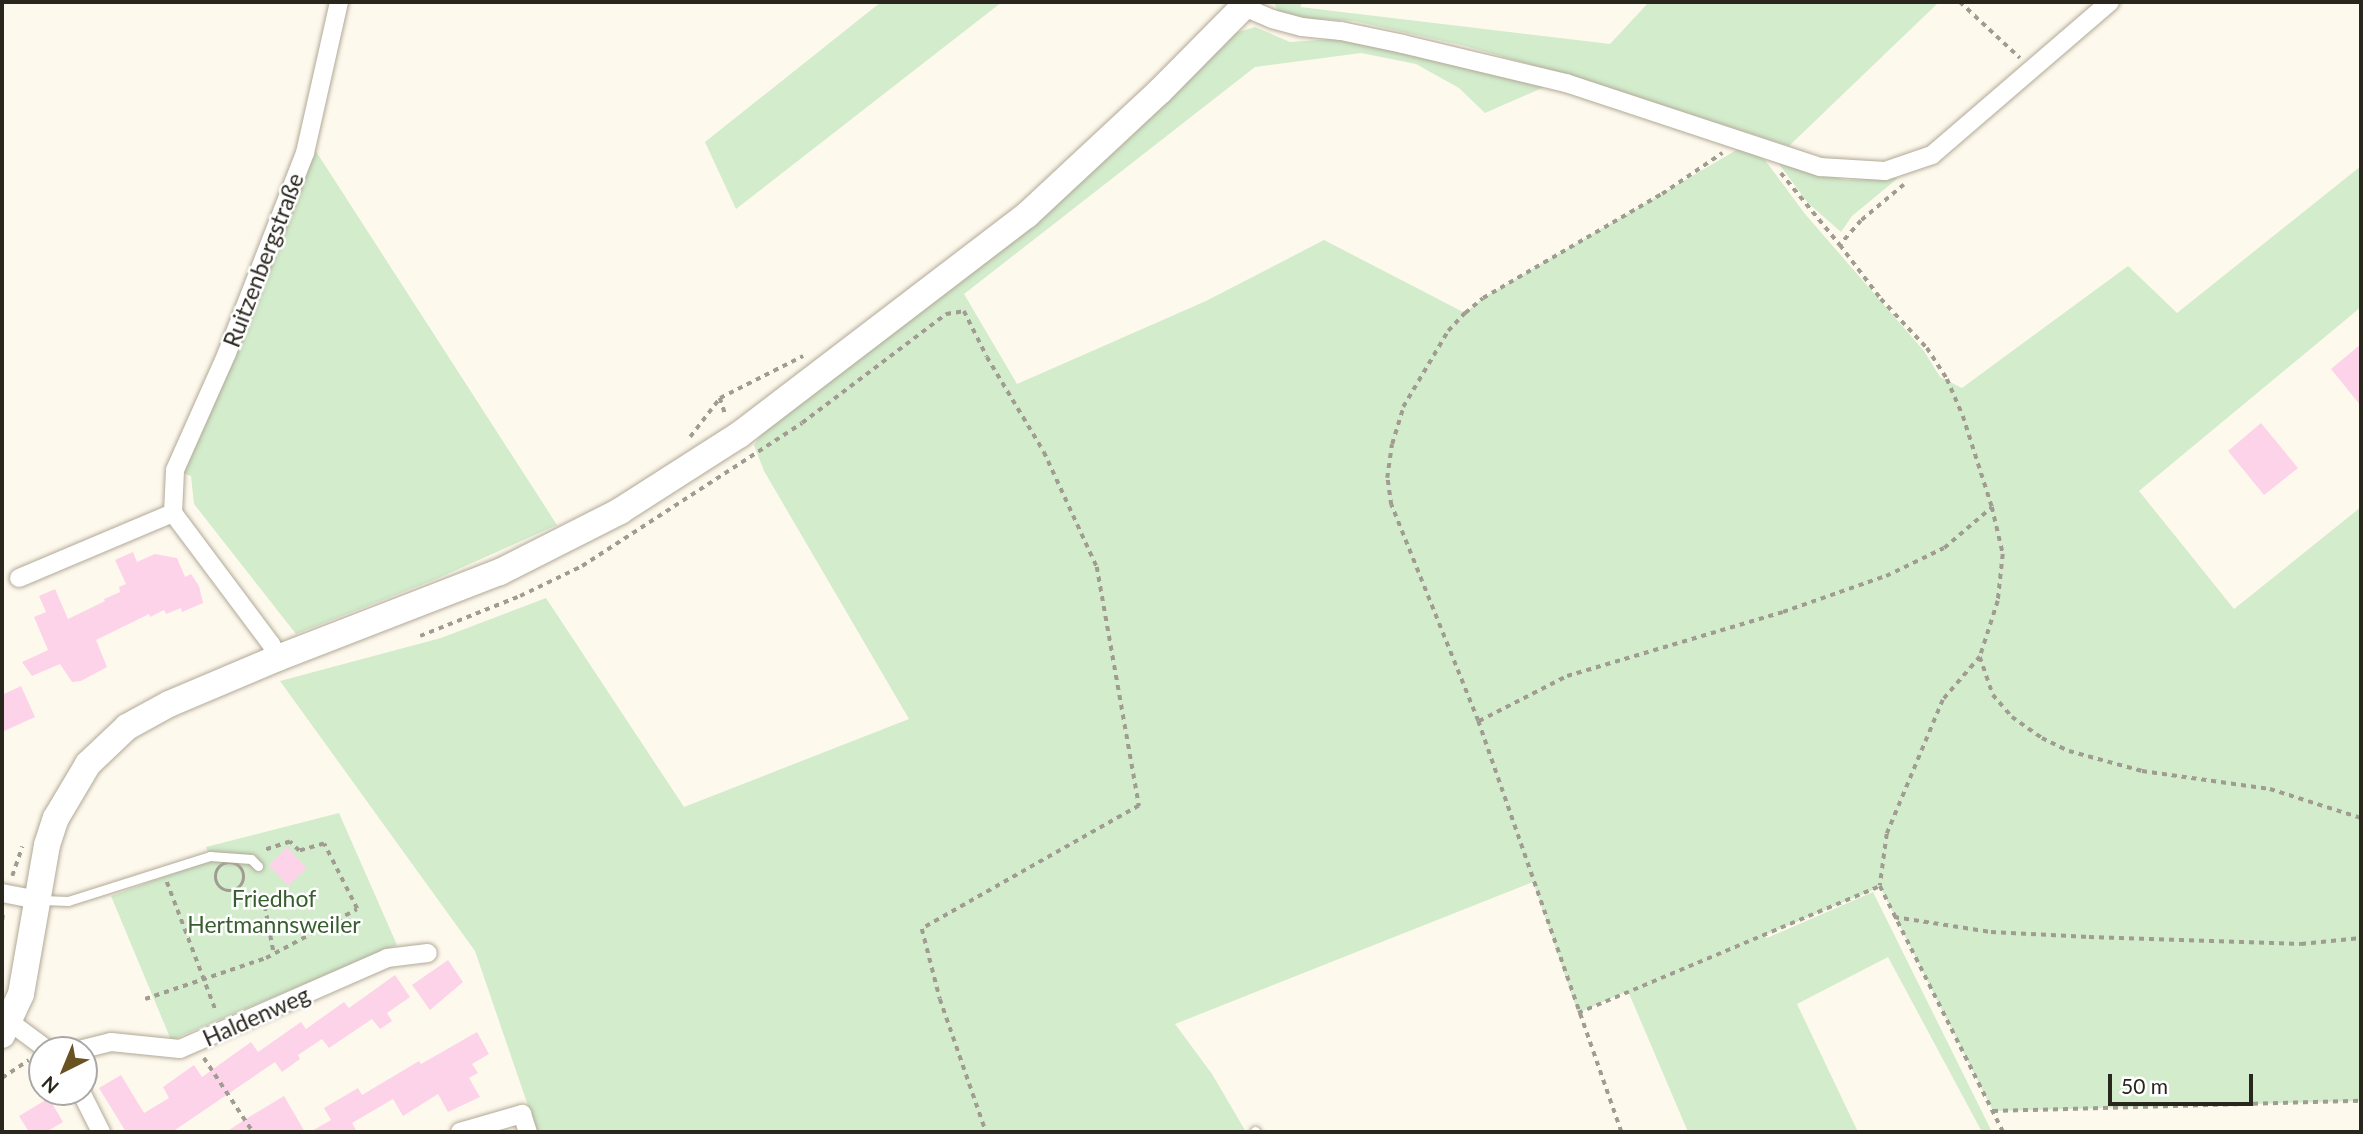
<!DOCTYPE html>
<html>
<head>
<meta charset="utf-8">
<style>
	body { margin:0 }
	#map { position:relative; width:2363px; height:1134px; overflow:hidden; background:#fef9ed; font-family:Lato,sans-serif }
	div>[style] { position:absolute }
	.green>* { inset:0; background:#d2eccc }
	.building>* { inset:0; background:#fdd3ea }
	.path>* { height:3.5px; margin-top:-1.75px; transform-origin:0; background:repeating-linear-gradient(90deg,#a09c92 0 5px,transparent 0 10px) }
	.path>.ring { margin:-1.75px; padding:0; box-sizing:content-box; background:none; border:3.5px solid #a09c92; border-radius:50% }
	.roads { filter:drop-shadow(0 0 2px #b1a997) drop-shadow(0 0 2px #b1a997) }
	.lane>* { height:9px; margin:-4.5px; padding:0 4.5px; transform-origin:4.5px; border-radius:4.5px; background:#fff }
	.street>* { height:18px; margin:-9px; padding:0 9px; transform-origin:9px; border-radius:9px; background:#fff }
	.secondary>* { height:26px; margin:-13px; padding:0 13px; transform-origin:13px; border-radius:13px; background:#fff }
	span { translate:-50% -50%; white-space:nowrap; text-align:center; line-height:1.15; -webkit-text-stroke:5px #fff; paint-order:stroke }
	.street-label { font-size:23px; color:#29261e }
	.park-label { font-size:23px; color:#375e2e }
	.frame { position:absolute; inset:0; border:4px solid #29261e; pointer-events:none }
	.north { position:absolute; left:28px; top:1036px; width:70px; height:70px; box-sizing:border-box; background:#fff; border:2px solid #a9a8a5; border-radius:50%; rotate:223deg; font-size:19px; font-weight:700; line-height:28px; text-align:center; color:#29261e }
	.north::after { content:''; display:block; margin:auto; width:24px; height:32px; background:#6a5322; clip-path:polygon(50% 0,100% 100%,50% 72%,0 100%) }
	.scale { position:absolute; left:2108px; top:1074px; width:145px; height:32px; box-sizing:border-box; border:4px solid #29261e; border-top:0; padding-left:9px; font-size:21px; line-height:24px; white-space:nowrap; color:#29261e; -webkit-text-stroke:5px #fff; paint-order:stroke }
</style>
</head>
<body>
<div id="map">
	<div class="green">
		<i style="clip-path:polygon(881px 2px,1002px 2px,736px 209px,705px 142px)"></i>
		<i style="clip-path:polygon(1274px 2px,1303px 2px,1300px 7px,1610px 44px,1649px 2px,1939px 2px,1789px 146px,1575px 77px,1465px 46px,1354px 21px,1293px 18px,1278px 12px)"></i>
		<i style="clip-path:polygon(1255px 27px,1290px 42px,1350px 38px,1549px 85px,1485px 113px,1459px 88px,1416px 64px,1361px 53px,1255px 67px,964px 294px,1017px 384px,1206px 301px,1324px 240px,1465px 313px,1483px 298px,1740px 148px,1765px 160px,1805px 214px,1924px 351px,1940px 377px,1962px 388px,2128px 266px,2177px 313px,2361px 166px,2361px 307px,2139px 491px,2234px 609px,2361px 507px,2361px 1101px,1993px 1111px,1880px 887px,1765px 935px,1767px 938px,1873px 892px,1992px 1132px,1982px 1132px,1888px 957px,1797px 1004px,1858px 1132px,1688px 1132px,1628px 991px,1578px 1013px,1533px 882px,1175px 1024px,1212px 1074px,1246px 1132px,537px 1132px,475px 951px,280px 681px,441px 638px,546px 598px,684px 807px,909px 719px,764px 471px,754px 445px,771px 420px,952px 286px,1118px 149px,1235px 33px)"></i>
		<i style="clip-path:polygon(308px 139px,557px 525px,434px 580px,296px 634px,194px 504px,191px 476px,175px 470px)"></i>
		<i style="clip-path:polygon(1779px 164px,1846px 180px,1898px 178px,1852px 216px,1841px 232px,1808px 203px)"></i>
		<i style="clip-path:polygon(339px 813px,397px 945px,171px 1040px,111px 896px,211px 860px,206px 847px)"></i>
	</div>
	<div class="building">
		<i style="clip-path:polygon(2361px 344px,2361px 406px,2331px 369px)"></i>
		<i style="clip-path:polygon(2261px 423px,2298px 468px,2264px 495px,2228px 451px)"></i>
		<i style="clip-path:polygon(133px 552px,137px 562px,155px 554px,177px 558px,185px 577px,191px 574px,199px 586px,203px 603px,182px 612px,181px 608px,166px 614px,164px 610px,150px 617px,149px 614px,96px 640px,107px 667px,81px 681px,72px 682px,60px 664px,32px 676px,22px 662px,48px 650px,34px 617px,46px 612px,39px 596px,55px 589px,68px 619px,105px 601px,104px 599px,120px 592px,119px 587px,126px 584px,115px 560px)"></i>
		<i style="clip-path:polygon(21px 686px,35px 717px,2px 732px,2px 695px)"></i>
		<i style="clip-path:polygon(287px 847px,307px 868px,288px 886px,269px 865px)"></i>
		<i style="clip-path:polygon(448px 960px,463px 982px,430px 1010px,412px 985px)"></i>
		<i style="clip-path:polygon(395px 975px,410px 997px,387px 1013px,392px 1021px,380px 1029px,372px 1019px,329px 1048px,322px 1039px,298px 1055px,300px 1059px,282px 1072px,275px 1062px,172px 1132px,126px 1132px,99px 1088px,121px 1075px,144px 1113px,169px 1098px,163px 1087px,194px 1065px,202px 1077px,251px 1042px,258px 1052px,301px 1022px,306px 1029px,344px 1002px,349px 1008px)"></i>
		<i style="clip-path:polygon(477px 1032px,489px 1054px,472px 1064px,478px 1073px,469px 1078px,480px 1097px,448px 1112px,438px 1094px,403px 1116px,393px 1099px,352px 1123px,357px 1132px,310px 1132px,331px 1120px,324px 1108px,358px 1088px,362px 1095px,419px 1061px,421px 1064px)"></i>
		<i style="clip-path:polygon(284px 1096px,305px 1132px,226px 1132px,249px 1117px)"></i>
		<i style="clip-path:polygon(49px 1098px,63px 1122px,46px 1132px,29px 1132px,19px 1116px)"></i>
	</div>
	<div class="path">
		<i style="left:1960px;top:2px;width:82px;rotate:43deg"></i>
		<i style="left:1781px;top:173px;width:93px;rotate:50.7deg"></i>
		<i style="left:1904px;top:185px;width:56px;rotate:140.1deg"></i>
		<i style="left:1861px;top:221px;width:32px;rotate:131deg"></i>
		<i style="left:1840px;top:245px;width:68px;rotate:52.8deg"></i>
		<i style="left:1881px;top:299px;width:67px;rotate:46.8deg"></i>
		<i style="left:1927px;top:348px;width:37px;rotate:57deg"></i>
		<i style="left:1947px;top:379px;width:40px;rotate:66.6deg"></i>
		<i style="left:1963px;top:416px;width:96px;rotate:72.3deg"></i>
		<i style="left:1992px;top:507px;width:48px;rotate:76.8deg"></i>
		<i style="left:2003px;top:554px;width:47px;rotate:96.1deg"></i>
		<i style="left:1998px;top:601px;width:59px;rotate:107.8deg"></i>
		<i style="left:1980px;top:657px;width:57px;rotate:130.7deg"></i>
		<i style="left:1943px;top:700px;width:145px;rotate:112.7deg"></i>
		<i style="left:1887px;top:834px;width:52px;rotate:97.7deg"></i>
		<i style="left:1880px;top:886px;width:275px;rotate:63.4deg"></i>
		<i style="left:720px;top:398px;width:19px;rotate:72deg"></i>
		<i style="left:690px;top:437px;width:49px;rotate:-52.4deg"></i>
		<i style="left:720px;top:398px;width:93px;rotate:-26.8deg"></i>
		<i style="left:420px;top:636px;width:108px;rotate:-21.8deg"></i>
		<i style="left:520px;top:596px;width:69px;rotate:-25.8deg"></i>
		<i style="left:582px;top:566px;width:262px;rotate:-33deg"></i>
		<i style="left:802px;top:423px;width:181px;rotate:-37.1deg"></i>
		<i style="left:946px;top:314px;width:18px;rotate:-9deg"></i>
		<i style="left:964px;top:311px;width:51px;rotate:63.4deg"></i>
		<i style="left:987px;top:357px;width:111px;rotate:59deg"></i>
		<i style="left:1044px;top:452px;width:127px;rotate:65.3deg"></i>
		<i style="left:1097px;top:567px;width:243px;rotate:80deg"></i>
		<i style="left:1139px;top:806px;width:249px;rotate:150.5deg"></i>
		<i style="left:922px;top:929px;width:72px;rotate:75.6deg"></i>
		<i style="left:940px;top:999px;width:141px;rotate:70.9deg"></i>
		<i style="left:1980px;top:657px;width:40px;rotate:71.1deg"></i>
		<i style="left:1993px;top:695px;width:29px;rotate:49deg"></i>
		<i style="left:2012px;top:717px;width:37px;rotate:35deg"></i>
		<i style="left:2042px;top:738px;width:30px;rotate:26deg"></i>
		<i style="left:2069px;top:751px;width:76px;rotate:15.3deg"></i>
		<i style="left:2142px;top:771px;width:129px;rotate:8deg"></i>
		<i style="left:2270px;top:789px;width:96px;rotate:17.7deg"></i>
		<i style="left:1479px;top:721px;width:99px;rotate:-27.1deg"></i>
		<i style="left:1567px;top:676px;width:225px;rotate:-16.5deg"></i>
		<i style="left:1783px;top:612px;width:109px;rotate:-19.3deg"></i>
		<i style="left:1886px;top:576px;width:64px;rotate:-25.8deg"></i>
		<i style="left:1944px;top:548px;width:63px;rotate:-40.5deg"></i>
		<i class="ring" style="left:216px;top:863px;width:24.5px;height:24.5px"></i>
		<i style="left:12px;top:876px;width:31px;rotate:-71deg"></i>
		<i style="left:167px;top:882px;width:138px;rotate:69.2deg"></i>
		<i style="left:265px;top:906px;width:49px;rotate:79.4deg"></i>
		<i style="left:1894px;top:917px;width:98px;rotate:8.8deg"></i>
		<i style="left:1991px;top:932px;width:98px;rotate:2.9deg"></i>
		<i style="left:2089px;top:937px;width:212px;rotate:1.9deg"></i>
		<i style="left:2301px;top:944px;width:60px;rotate:-5.7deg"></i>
		<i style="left:2px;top:920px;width:9px;rotate:-84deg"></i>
		<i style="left:145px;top:999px;width:128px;rotate:-18.7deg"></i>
		<i style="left:266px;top:958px;width:103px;rotate:-28.3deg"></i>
		<i style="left:357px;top:909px;width:73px;rotate:-116.9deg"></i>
		<i style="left:324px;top:844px;width:26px;rotate:164deg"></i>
		<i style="left:299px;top:851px;width:13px;rotate:-135deg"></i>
		<i style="left:290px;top:842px;width:29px;rotate:162deg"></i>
		<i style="left:1578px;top:1013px;width:328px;rotate:-22.8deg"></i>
		<i style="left:204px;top:1058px;width:89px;rotate:56.5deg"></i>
		<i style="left:2px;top:1078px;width:32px;rotate:-34deg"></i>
		<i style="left:1993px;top:1111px;width:368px;rotate:-1.6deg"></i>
		<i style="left:1621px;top:1132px;width:435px;rotate:-109.2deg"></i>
		<i style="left:1478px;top:721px;width:233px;rotate:-111.9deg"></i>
		<i style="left:1391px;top:505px;width:27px;rotate:-98deg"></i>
		<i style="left:1387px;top:478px;width:34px;rotate:-82deg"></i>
		<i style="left:1392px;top:444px;width:39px;rotate:-73deg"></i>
		<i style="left:1403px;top:407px;width:88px;rotate:-59.4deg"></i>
		<i style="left:1448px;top:331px;width:25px;rotate:-47deg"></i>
		<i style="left:1465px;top:313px;width:23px;rotate:-40deg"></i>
		<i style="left:1483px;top:298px;width:207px;rotate:-30.2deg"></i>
		<i style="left:1662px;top:194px;width:73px;rotate:-34.3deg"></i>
	</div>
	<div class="roads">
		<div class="lane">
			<i style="left:42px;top:900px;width:26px;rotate:2deg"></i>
			<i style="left:68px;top:901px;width:149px;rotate:-17.6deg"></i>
			<i style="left:210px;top:856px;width:41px;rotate:4.2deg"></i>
			<i style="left:251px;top:859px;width:10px;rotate:45deg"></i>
			<i style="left:1255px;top:1131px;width:1px;rotate:45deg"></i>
		</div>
		<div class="street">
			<i style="left:1244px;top:7px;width:30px;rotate:23deg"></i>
			<i style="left:1272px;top:19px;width:31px;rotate:15deg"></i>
			<i style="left:1302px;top:27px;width:39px;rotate:6deg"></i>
			<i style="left:1341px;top:31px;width:63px;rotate:11.8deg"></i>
			<i style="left:1403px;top:44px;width:168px;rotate:13.5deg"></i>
			<i style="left:1566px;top:83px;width:268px;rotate:18.3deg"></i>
			<i style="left:1820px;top:167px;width:65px;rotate:3.5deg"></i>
			<i style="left:1885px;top:171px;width:50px;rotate:-18.8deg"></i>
			<i style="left:1932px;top:155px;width:235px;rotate:-40.7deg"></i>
			<i style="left:173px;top:513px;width:43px;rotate:-87.3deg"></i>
			<i style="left:175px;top:470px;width:128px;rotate:-66deg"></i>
			<i style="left:227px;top:353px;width:215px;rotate:-68.7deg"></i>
			<i style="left:305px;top:153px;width:155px;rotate:-77.3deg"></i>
			<i style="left:173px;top:513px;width:164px;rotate:53.2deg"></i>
			<i style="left:271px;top:644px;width:16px;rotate:63deg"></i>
			<i style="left:19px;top:578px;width:167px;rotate:-22.9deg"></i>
			<i style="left:2px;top:893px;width:36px;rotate:11deg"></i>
			<i style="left:10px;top:1022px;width:47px;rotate:36.4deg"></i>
			<i style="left:79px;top:1050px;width:33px;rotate:-14deg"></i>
			<i style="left:111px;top:1042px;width:69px;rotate:5.8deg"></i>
			<i style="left:180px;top:1049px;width:226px;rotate:-23.7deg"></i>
			<i style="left:387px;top:958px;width:41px;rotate:-7deg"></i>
			<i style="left:81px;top:1092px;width:45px;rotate:63.4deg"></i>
			<i style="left:460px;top:1132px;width:65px;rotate:-16.2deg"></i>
			<i style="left:522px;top:1114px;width:19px;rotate:72deg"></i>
		</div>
		<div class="secondary">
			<i style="left:2px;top:1035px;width:45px;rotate:-65.1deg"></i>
			<i style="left:21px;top:994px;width:151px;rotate:-80.1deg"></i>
			<i style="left:47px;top:845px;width:28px;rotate:-72deg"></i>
			<i style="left:56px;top:818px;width:63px;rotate:-59.3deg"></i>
			<i style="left:88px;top:764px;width:54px;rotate:-43.5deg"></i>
			<i style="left:127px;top:727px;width:48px;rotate:-28.7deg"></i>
			<i style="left:169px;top:704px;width:118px;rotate:-22.9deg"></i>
			<i style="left:278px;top:658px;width:238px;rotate:-21.2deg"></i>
			<i style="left:500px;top:572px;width:135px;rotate:-26.9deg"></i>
			<i style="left:620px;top:511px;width:141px;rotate:-32.6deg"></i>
			<i style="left:739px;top:435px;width:362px;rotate:-37.4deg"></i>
			<i style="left:1027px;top:215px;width:182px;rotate:-43deg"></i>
			<i style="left:1160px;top:91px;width:125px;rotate:-45.3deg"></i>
		</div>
	</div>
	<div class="street-label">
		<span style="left:263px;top:260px;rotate:-69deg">Ruitzenbergstraße</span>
		<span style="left:256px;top:1016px;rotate:-24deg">Haldenweg</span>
	</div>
	<div class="park-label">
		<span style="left:274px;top:911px">Friedhof<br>Hertmannsweiler</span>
	</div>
	<div class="frame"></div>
	<div class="north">N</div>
	<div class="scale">50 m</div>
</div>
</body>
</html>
